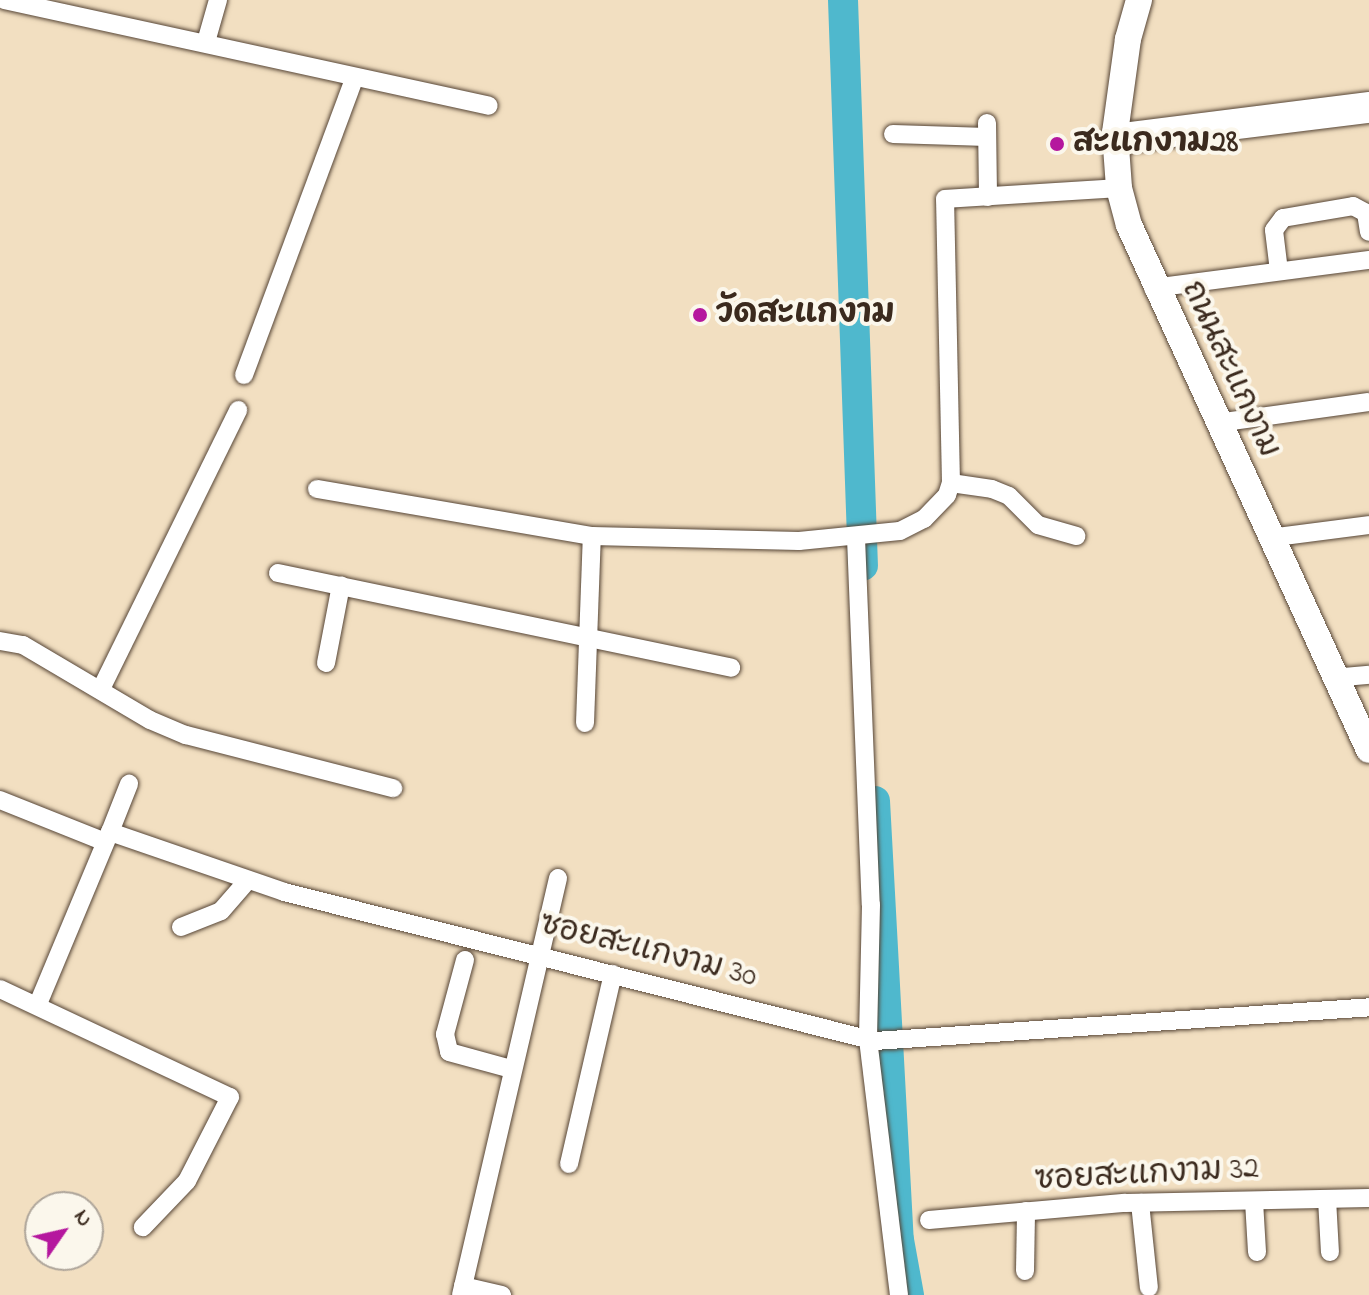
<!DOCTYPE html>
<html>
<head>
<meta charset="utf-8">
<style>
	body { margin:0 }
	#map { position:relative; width:1369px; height:1295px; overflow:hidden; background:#f2dfc1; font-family:"Indie Flower","Playpen Sans Thai",sans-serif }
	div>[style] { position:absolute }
	.river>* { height:30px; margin:-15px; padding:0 15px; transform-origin:15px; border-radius:15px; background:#4fb8cd }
	.roads { filter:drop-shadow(0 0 2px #564536) drop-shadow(0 0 2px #564536) }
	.street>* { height:18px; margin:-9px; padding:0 9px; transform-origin:9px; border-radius:9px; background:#fff }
	.secondary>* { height:26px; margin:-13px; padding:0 13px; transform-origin:13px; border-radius:13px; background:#fff }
	.dots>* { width:22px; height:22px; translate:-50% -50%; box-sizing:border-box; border:4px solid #fbf7ec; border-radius:50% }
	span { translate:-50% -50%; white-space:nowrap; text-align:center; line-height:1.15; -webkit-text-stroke:8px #fbf7ec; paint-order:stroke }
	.poi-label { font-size:32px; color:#3b2a1e; font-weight:700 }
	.left { translate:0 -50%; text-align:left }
	.street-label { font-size:32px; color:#3b2a1e }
	.north { position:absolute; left:24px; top:1191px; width:80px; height:80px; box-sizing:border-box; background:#fbf7ec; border:2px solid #aea59a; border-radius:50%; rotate:56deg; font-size:22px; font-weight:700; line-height:32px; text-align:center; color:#3b2a1e }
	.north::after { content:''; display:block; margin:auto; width:28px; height:36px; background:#b5179e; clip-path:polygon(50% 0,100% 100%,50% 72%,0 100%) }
</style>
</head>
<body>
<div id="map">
	<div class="river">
		<i style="left:843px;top:0;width:566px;rotate:87.98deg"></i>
		<i style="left:875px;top:801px;width:440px;rotate:86.9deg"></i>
		<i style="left:899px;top:1240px;width:56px;rotate:79.7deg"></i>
	</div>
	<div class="roads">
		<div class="street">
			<i style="left:4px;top:0;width:496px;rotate:12.3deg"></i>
			<i style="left:206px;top:42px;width:44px;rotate:-74.1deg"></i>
			<i style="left:987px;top:123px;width:74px;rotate:89.2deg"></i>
			<i style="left:1115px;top:133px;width:256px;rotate:-7.2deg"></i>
			<i style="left:893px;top:134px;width:94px;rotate:1.8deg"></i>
			<i style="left:1116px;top:145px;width:255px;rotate:-7deg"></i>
			<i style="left:1279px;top:271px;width:41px;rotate:-97deg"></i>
			<i style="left:1274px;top:230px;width:15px;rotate:-53deg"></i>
			<i style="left:1283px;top:218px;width:71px;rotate:-9.7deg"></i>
			<i style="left:1353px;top:206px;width:15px;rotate:28deg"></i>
			<i style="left:1366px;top:213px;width:19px;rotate:81deg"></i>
			<i style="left:1153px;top:288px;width:218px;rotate:-7.4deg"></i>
			<i style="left:244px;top:375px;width:316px;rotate:-69.6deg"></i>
			<i style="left:1217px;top:423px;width:153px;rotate:-7.9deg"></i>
			<i style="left:951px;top:483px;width:41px;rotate:8.3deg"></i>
			<i style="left:992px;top:489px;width:18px;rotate:22deg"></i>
			<i style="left:1009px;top:496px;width:41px;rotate:45deg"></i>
			<i style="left:1038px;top:525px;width:40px;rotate:16deg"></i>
			<i style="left:317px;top:489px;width:279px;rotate:9.7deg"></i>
			<i style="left:592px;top:536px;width:207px;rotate:1.4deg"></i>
			<i style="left:799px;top:541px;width:101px;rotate:-5.7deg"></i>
			<i style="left:900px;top:531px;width:27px;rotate:-27deg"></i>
			<i style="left:924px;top:519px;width:33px;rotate:-46deg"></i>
			<i style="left:947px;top:495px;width:13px;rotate:-72deg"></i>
			<i style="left:951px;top:483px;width:284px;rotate:-91.2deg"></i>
			<i style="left:945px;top:199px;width:174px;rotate:-3.6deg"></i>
			<i style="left:856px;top:538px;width:367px;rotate:87.7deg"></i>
			<i style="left:871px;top:905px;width:134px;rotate:91.3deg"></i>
			<i style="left:868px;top:1039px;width:258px;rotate:83.1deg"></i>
			<i style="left:1269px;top:538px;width:101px;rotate:-7.4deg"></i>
			<i style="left:278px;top:573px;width:463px;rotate:11.8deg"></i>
			<i style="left:0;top:641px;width:23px;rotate:10deg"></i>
			<i style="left:23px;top:645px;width:147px;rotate:30.6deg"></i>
			<i style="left:150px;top:720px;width:39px;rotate:23deg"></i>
			<i style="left:186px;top:735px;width:214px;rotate:14.4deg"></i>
			<i style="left:326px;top:663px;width:79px;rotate:-79.1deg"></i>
			<i style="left:1333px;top:678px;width:36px;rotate:-5deg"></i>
			<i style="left:101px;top:689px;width:311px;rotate:-63.8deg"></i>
			<i style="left:585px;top:723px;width:187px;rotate:-87.9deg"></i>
			<i style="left:0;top:800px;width:113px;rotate:21.8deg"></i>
			<i style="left:110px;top:832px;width:52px;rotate:-68.4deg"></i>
			<i style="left:181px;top:927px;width:43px;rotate:-21.8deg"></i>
			<i style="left:221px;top:911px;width:40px;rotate:-49deg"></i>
			<i style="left:465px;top:960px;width:77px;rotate:105.1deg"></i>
			<i style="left:445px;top:1034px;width:18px;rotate:77deg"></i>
			<i style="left:449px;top:1052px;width:64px;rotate:15.3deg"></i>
			<i style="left:0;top:989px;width:254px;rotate:25.2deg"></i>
			<i style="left:230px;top:1097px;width:94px;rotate:117.1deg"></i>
			<i style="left:187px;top:1181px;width:64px;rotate:133.7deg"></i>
			<i style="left:38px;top:1004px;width:186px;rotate:-67.3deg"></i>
			<i style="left:110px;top:832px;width:184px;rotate:19deg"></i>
			<i style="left:284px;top:892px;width:609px;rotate:14.15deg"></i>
			<i style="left:875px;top:1041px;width:495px;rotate:-3.9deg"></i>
			<i style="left:569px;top:1164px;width:195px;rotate:-77deg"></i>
			<i style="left:1327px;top:1199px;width:53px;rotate:86.8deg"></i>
			<i style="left:1254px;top:1201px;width:51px;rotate:86.6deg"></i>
			<i style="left:1140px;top:1203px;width:85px;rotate:84deg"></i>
			<i style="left:929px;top:1220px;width:197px;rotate:-5deg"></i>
			<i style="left:1125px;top:1203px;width:244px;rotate:-1.2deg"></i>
			<i style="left:1025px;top:1271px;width:60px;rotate:-89deg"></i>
			<i style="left:463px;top:1286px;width:40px;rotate:13deg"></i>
			<i style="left:461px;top:1295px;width:428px;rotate:-76.9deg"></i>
		</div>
		<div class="secondary">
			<i style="left:1139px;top:0;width:41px;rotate:105.8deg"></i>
			<i style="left:1128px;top:39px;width:95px;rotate:97.9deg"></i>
			<i style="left:1115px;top:133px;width:55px;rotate:85.8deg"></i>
			<i style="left:1119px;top:188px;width:38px;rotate:75deg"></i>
			<i style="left:1129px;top:225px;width:577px;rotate:65.43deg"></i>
		</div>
	</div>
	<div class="dots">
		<i style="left:1057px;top:144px;background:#b5179e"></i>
		<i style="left:700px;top:315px;background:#b5179e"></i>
	</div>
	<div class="poi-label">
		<span class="left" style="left:1073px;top:144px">สะแกงาม28</span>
		<span class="left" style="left:716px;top:315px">วัดสะแกงาม</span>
	</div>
	<div class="street-label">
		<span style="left:1229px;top:370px;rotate:65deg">ถนนสะแกงาม</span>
		<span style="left:648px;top:952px;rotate:14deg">ซอยสะแกงาม 30</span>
		<span style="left:1147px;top:1176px;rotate:-3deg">ซอยสะแกงาม 32</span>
	</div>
	<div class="north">N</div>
</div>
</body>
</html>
